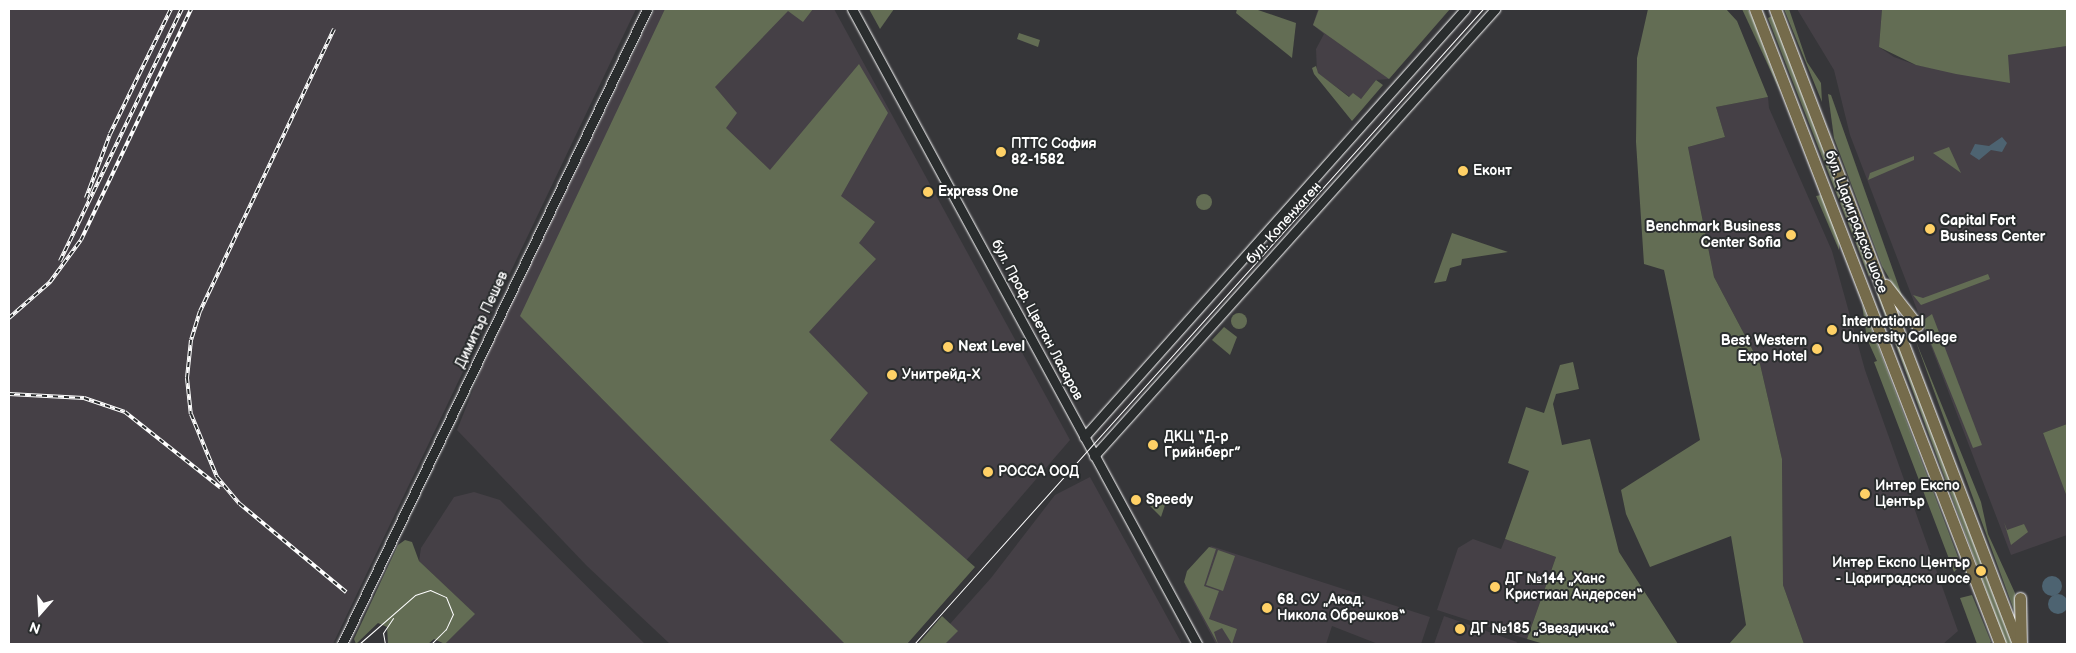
<!DOCTYPE html>
<html>
<head>
<meta charset="utf-8">
<style>
	body { margin:0 }
	#map { position:relative; width:2076px; height:653px; overflow:hidden; background:#363639; font-family:"Balsamiq Sans",sans-serif }
	div>[style] { position:absolute }
	.built>* { inset:0; background:#454046 }
	.green>* { inset:0; background:#636d54 }
	.round { border-radius:50% }
	.water>* { inset:0; background:#4d6371 }
	.roads { filter:drop-shadow(0 0 1px #fff) drop-shadow(0 0 1px #fff) }
	.secondary>* { height:9px; margin:-4.5px; padding:0 4.5px; transform-origin:4.5px; border-radius:4.5px; background:#2a2d2e }
	.highway>* { height:11px; margin:-5.5px; padding:0 5.5px; transform-origin:5.5px; border-radius:5.5px; background:#756b4b }
	.tram>* { height:1px; margin:-0.5px; padding:0 0.5px; transform-origin:0.5px; border-radius:0.5px; background:#fff }
	.rail>* { height:4px; margin-top:-2px; transform-origin:0; background:repeating-linear-gradient(90deg,#2a2d2e 0 5.5px,#fff 0 11px); box-sizing:border-box; border-block:1px solid #fff }
	.dots>* { width:14px; height:14px; translate:-50% -50%; box-sizing:border-box; border:2px solid #2a2d2e; border-radius:50% }
	span { translate:-50% -50%; white-space:nowrap; text-align:center; line-height:1.15; -webkit-text-stroke:4px #2a2d2e; paint-order:stroke }
	.poi-label { font-size:14px; color:#fff; font-weight:700 }
	.left { translate:0 -50%; text-align:left }
	.right { translate:-100% -50%; text-align:right }
	.street-label { font-size:14px; color:#fff }
	.frame { position:absolute; inset:0; border:10px solid #fff; pointer-events:none }
	.north { position:absolute; left:15px; top:588px; width:50px; height:50px; -webkit-text-stroke:4px #2a2d2e; paint-order:stroke; rotate:199deg; font-size:14px; font-weight:700; line-height:20px; text-align:center; color:#fff }
	.north::after { content:''; display:block; margin:auto; width:18px; height:22px; background:#fff; clip-path:polygon(50% 0,100% 100%,50% 72%,0 100%) }
</style>
</head>
<body>
<div id="map">
	<div class="built">
		<i style="clip-path:polygon(9px 9px,636px 9px,333px 644px,9px 644px)"></i>
		<i style="clip-path:polygon(655px 9px,834px 9px,1070px 440px,894px 644px,670px 644px,587px 566px,457px 430px,486px 357px)"></i>
		<i style="clip-path:polygon(1318px 9px,1450px 9px,1389px 79px,1376px 80px,1361px 99px,1350px 97px,1317px 73px,1316px 49px,1324px 34px,1313px 25px)"></i>
		<i style="clip-path:polygon(1797px 9px,1882px 9px,1879px 47px,1894px 57px,1916px 65px,2009px 82px,2007px 55px,2067px 46px,2067px 424px,2043px 433px,2067px 497px,2067px 535px,2011px 555px,1850px 135px,1834px 70px)"></i>
		<i style="clip-path:polygon(1768px 97px,1769px 108px,1832px 251px,1865px 370px,1958px 631px,1943px 644px,1804px 644px,1783px 585px,1782px 459px,1760px 364px,1714px 277px,1688px 147px,1725px 137px,1716px 107px)"></i>
		<i style="clip-path:polygon(1090px 477px,1182px 644px,932px 644px,991px 578px,1055px 495px)"></i>
		<i style="clip-path:polygon(474px 492px,500px 500px,645px 644px,445px 644px,474px 614px,419px 561px,421px 548px,454px 497px)"></i>
		<i style="clip-path:polygon(1473px 539px,1501px 549px,1505px 539px,1556px 557px,1527px 639px,1437px 610px,1458px 548px)"></i>
		<i style="clip-path:polygon(1211px 546px,1430px 617px,1421px 644px,1378px 644px,1332px 626px,1326px 644px,1216px 644px,1185px 586px,1188px 575px)"></i>
		<i style="clip-path:polygon(1444px 616px,1517px 642px,1516px 644px,1434px 644px)"></i>
	</div>
	<div class="green">
		<i style="clip-path:polygon(665px 9px,813px 9px,803px 22px,788px 11px,715px 87px,737px 113px,726px 128px,770px 170px,859px 64px,888px 113px,841px 196px,875px 222px,859px 243px,876px 259px,809px 332px,868px 393px,830px 440px,975px 567px,907px 644px,845px 644px,520px 316px)"></i>
		<i style="clip-path:polygon(869px 9px,894px 9px,880px 29px)"></i>
		<i style="clip-path:polygon(1237px 9px,1255px 9px,1296px 23px,1292px 58px,1236px 13px)"></i>
		<i style="clip-path:polygon(1319px 9px,1450px 9px,1389px 79px,1313px 25px)"></i>
		<i style="clip-path:polygon(1648px 9px,1726px 9px,1737px 21px,1768px 97px,1716px 107px,1725px 137px,1688px 147px,1714px 277px,1760px 364px,1782px 459px,1783px 585px,1804px 644px,1729px 644px,1746px 625px,1731px 536px,1650px 567px,1626px 514px,1621px 490px,1700px 440px,1664px 270px,1644px 264px,1636px 142px,1637px 58px)"></i>
		<i style="clip-path:polygon(1742px 9px,1748px 9px,1753px 19px,1780px 91px)"></i>
		<i style="clip-path:polygon(1784px 9px,1789px 9px,1807px 62px,1821px 83px,1822px 102px)"></i>
		<i style="clip-path:polygon(1882px 9px,2067px 9px,2067px 46px,2008px 55px,2010px 83px,1956px 74px,1916px 65px,1879px 47px)"></i>
		<i style="clip-path:polygon(1772px 16px,1870px 274px,1869px 277px,1768px 18px)"></i>
		<i style="clip-path:polygon(1019px 33px,1040px 40px,1038px 47px,1017px 39px)"></i>
		<i style="clip-path:polygon(1316px 66px,1318px 73px,1349px 97px,1353px 93px,1361px 99px,1376px 80px,1383px 85px,1352px 121px,1314px 74px,1312px 68px)"></i>
		<i style="clip-path:polygon(1828px 94px,1831px 95px,1906px 307px,1882px 266px,1834px 138px)"></i>
		<i style="clip-path:polygon(1949px 147px,1961px 173px,1933px 153px)"></i>
		<i style="clip-path:polygon(1914px 156px,1914px 160px,1868px 180px,1870px 173px)"></i>
		<i class="round" style="left:1196px;top:194px;width:16px;height:16px"></i>
		<i style="clip-path:polygon(1821px 195px,1839px 240px,1839px 250px,1816px 196px)"></i>
		<i style="clip-path:polygon(1452px 233px,1508px 252px,1462px 259px,1461px 265px,1450px 268px,1446px 281px,1434px 283px)"></i>
		<i style="clip-path:polygon(1988px 274px,1990px 279px,1921px 305px,1913px 295px,1923px 298px)"></i>
		<i style="clip-path:polygon(1876px 291px,1878px 293px,2012px 644px,2006px 644px)"></i>
		<i style="clip-path:polygon(1862px 304px,1961px 565px,1954px 572px,1874px 362px,1877px 361px,1867px 339px)"></i>
		<i class="round" style="left:1231px;top:313px;width:16px;height:16px"></i>
		<i style="clip-path:polygon(1932px 314px,1982px 445px,1973px 448px,1922px 321px)"></i>
		<i style="clip-path:polygon(1224px 327px,1237px 337px,1230px 355px,1212px 340px)"></i>
		<i style="clip-path:polygon(1915px 339px,1981px 502px,1988px 534px,2015px 593px,2015px 613px)"></i>
		<i style="clip-path:polygon(1573px 362px,1579px 389px,1556px 394px,1553px 404px,1562px 445px,1590px 439px,1619px 552px,1678px 644px,1544px 644px,1527px 639px,1556px 557px,1505px 539px,1529px 471px,1508px 463px,1526px 407px,1544px 413px,1560px 365px)"></i>
		<i style="clip-path:polygon(2067px 424px,2067px 497px,2043px 433px)"></i>
		<i style="clip-path:polygon(1162px 498px,1167px 499px,1161px 517px,1149px 505px)"></i>
		<i style="clip-path:polygon(2004px 522px,2007px 530px,2024px 524px,2028px 532px,2011px 545px)"></i>
		<i style="clip-path:polygon(405px 540px,412px 542px,419px 561px,475px 614px,445px 644px,434px 639px,428px 644px,388px 644px,387px 627px,378px 623px,356px 644px,354px 639px,398px 545px)"></i>
		<i style="clip-path:polygon(1209px 547px,1216px 549px,1204px 586px,1219px 591px,1209px 619px,1237px 629px,1232px 644px,1222px 628px,1214px 632px,1218px 644px,1184px 582px,1187px 571px)"></i>
		<i style="clip-path:polygon(1218px 550px,1235px 556px,1223px 591px,1206px 585px)"></i>
		<i style="clip-path:polygon(1972px 595px,1991px 642px,1989px 644px,1977px 644px,1960px 598px)"></i>
		<i style="clip-path:polygon(942px 616px,958px 631px,945px 644px,918px 644px)"></i>
	</div>
	<div class="water">
		<i style="clip-path:polygon(2002px 137px,2007px 143px,2002px 152px,1991px 150px,1979px 160px,1970px 154px,1975px 144px,1989px 146px)"></i>
		<i class="round" style="left:2042px;top:576px;width:20px;height:20px"></i>
		<i class="round" style="left:2048px;top:594px;width:20px;height:20px"></i>
	</div>
	<div class="roads">
		<div class="secondary">
			<i style="left:852px;top:9px;width:723px;rotate:61.48deg"></i>
			<i style="left:1084px;top:437px;width:573px;rotate:-48.32deg"></i>
			<i style="left:1094px;top:456px;width:601px;rotate:-48.1deg"></i>
			<i style="left:342px;top:644px;width:704px;rotate:-64.34deg"></i>
		</div>
		<div class="highway">
			<i style="left:1755px;top:9px;width:681px;rotate:68.9deg"></i>
			<i style="left:1775px;top:9px;width:680px;rotate:69.06deg"></i>
			<i style="left:1886px;top:285px;width:51px;rotate:52.2deg"></i>
			<i style="left:2020px;top:598px;width:46px;rotate:88.8deg"></i>
		</div>
	</div>
	<div class="tram">
		<i style="left:359px;top:644px;width:74px;rotate:-41.2deg"></i>
		<i style="left:415px;top:595px;width:16px;rotate:-18deg"></i>
		<i style="left:430px;top:590px;width:17px;rotate:24deg"></i>
		<i style="left:446px;top:597px;width:18px;rotate:68deg"></i>
		<i style="left:453px;top:614px;width:17px;rotate:115deg"></i>
		<i style="left:446px;top:629px;width:21px;rotate:135deg"></i>
		<i style="left:385px;top:644px;width:11px;rotate:-100deg"></i>
		<i style="left:383px;top:633px;width:18px;rotate:-56deg"></i>
		<i style="left:914px;top:644px;width:853px;rotate:-48.14deg"></i>
	</div>
	<div class="rail">
		<i style="left:334px;top:29px;width:312px;rotate:115.4deg"></i>
		<i style="left:200px;top:311px;width:30px;rotate:107deg"></i>
		<i style="left:191px;top:340px;width:38px;rotate:96deg"></i>
		<i style="left:187px;top:378px;width:36px;rotate:84deg"></i>
		<i style="left:191px;top:414px;width:68px;rotate:67.6deg"></i>
		<i style="left:217px;top:477px;width:35px;rotate:50deg"></i>
		<i style="left:240px;top:504px;width:138px;rotate:39.7deg"></i>
		<i style="left:86px;top:198px;width:68px;rotate:-69.4deg"></i>
		<i style="left:110px;top:134px;width:139px;rotate:-64deg"></i>
		<i style="left:60px;top:261px;width:280px;rotate:-64.2deg"></i>
		<i style="left:9px;top:318px;width:55px;rotate:-41.3deg"></i>
		<i style="left:50px;top:282px;width:52px;rotate:-53.6deg"></i>
		<i style="left:81px;top:240px;width:256px;rotate:-64.5deg"></i>
		<i style="left:9px;top:394px;width:75px;rotate:3.1deg"></i>
		<i style="left:84px;top:398px;width:43px;rotate:18.9deg"></i>
		<i style="left:125px;top:412px;width:122px;rotate:38.4deg"></i>
	</div>
	<div class="dots">
		<i style="left:1001px;top:152px;background:#ffd166"></i>
		<i style="left:1463px;top:171px;background:#ffd166"></i>
		<i style="left:928px;top:192px;background:#ffd166"></i>
		<i style="left:1930px;top:229px;background:#ffd166"></i>
		<i style="left:1791px;top:235px;background:#ffd166"></i>
		<i style="left:1832px;top:330px;background:#ffd166"></i>
		<i style="left:948px;top:347px;background:#ffd166"></i>
		<i style="left:1817px;top:349px;background:#ffd166"></i>
		<i style="left:892px;top:375px;background:#ffd166"></i>
		<i style="left:1153px;top:445px;background:#ffd166"></i>
		<i style="left:988px;top:472px;background:#ffd166"></i>
		<i style="left:1865px;top:494px;background:#ffd166"></i>
		<i style="left:1136px;top:500px;background:#ffd166"></i>
		<i style="left:1981px;top:571px;background:#ffd166"></i>
		<i style="left:1495px;top:587px;background:#ffd166"></i>
		<i style="left:1267px;top:608px;background:#ffd166"></i>
		<i style="left:1460px;top:629px;background:#ffd166"></i>
	</div>
	<div class="poi-label">
		<span class="left" style="left:1011px;top:152px">ПТТС София<br>82-1582</span>
		<span class="left" style="left:1473px;top:171px">Еконт</span>
		<span class="left" style="left:938px;top:192px">Express One</span>
		<span class="left" style="left:1940px;top:229px">Capital Fort<br>Business Center</span>
		<span class="right" style="left:1781px;top:235px">Benchmark Business<br>Center Sofia</span>
		<span class="left" style="left:1842px;top:330px">International<br>University College</span>
		<span class="right" style="left:1807px;top:349px">Best Western<br>Expo Hotel</span>
		<span class="left" style="left:958px;top:347px">Next Level</span>
		<span class="left" style="left:902px;top:375px">Унитрейд-Х</span>
		<span class="left" style="left:1164px;top:445px">ДКЦ “Д-р<br>Грийнберг”</span>
		<span class="left" style="left:998px;top:472px">РОССА ООД</span>
		<span class="left" style="left:1875px;top:494px">Интер Експо<br>Център</span>
		<span class="left" style="left:1146px;top:500px">Speedy</span>
		<span class="right" style="left:1970px;top:571px">Интер Експо Център<br>- Цариградско шосе</span>
		<span class="left" style="left:1505px;top:587px">ДГ №144 „Ханс<br>Кристиан Андерсен“</span>
		<span class="left" style="left:1277px;top:608px">68. СУ „Акад.<br>Никола Обрешков“</span>
		<span class="left" style="left:1470px;top:629px">ДГ №185 „Звездичка“</span>
	</div>
	<div class="street-label">
		<span style="left:1856px;top:222px;rotate:69deg">бул. Цариградско шосе</span>
		<span style="left:1284px;top:223px;rotate:-48deg">бул. Копенхаген</span>
		<span style="left:482px;top:320px;rotate:-65deg">Димитър Пешев</span>
		<span style="left:1037px;top:320px;rotate:62deg">бул. Проф. Цветан Лазаров</span>
	</div>
	<div class="frame"></div>
	<div class="north">N</div>
</div>
</body>
</html>
